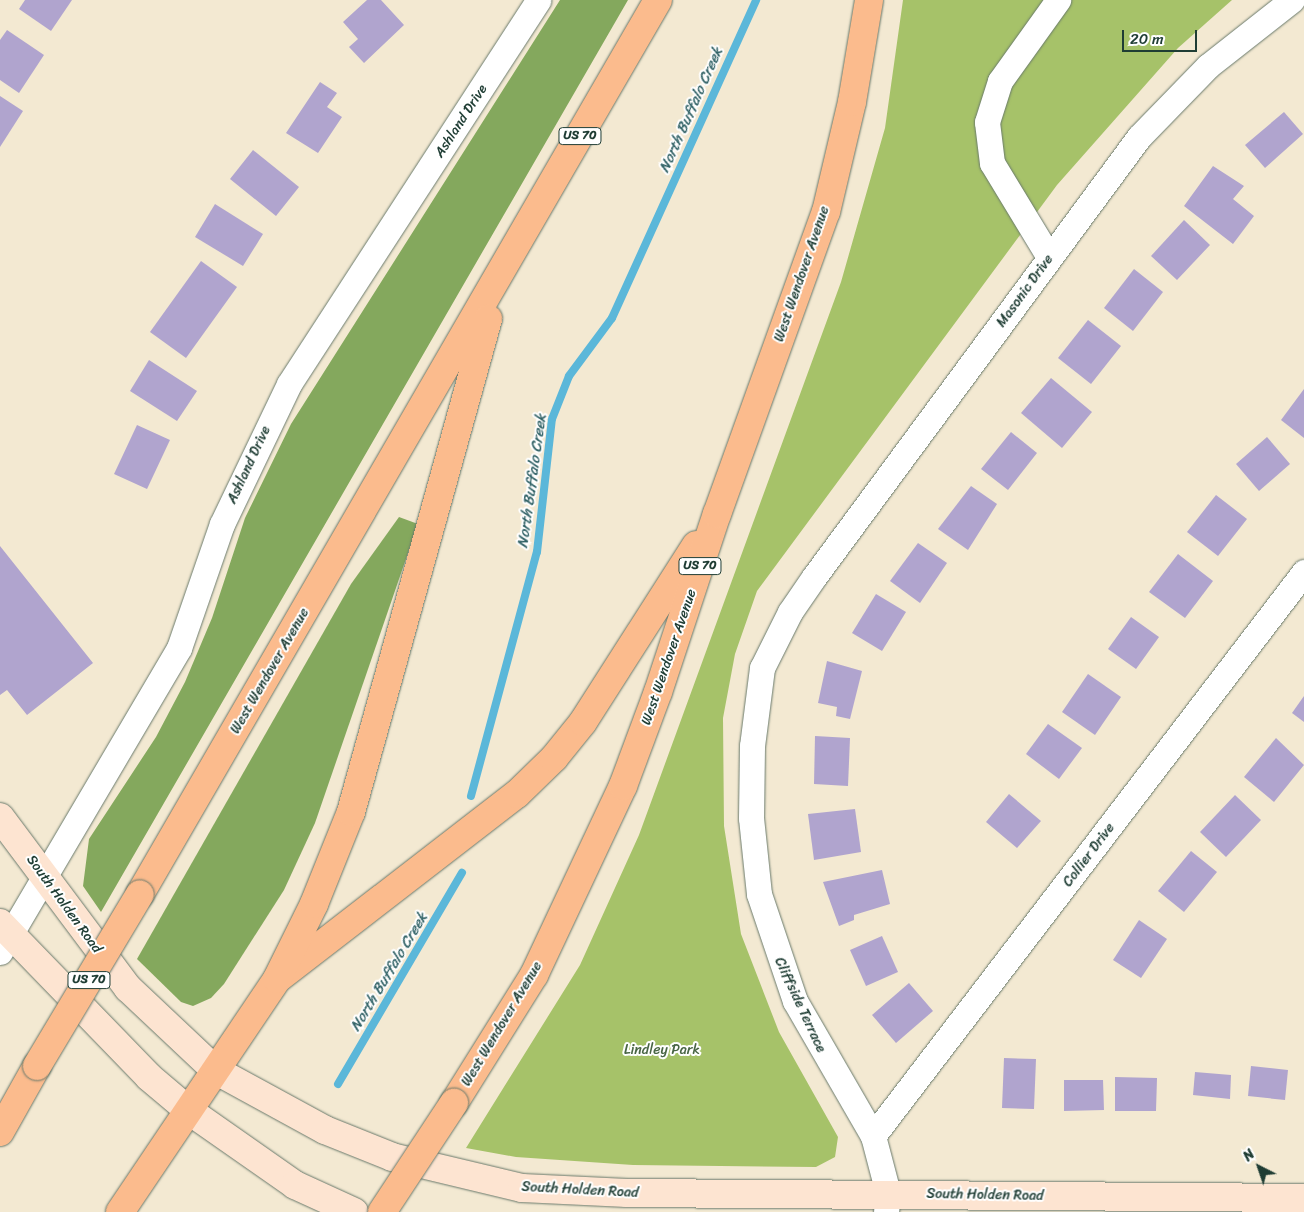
<!DOCTYPE html>
<html>
<head>
<meta charset="utf-8">
<style>
	body { margin:0 }
	#map { position:relative; width:1304px; height:1212px; overflow:hidden; background:#f3e9d2; font-family:Sriracha,sans-serif }
	div>[style] { position:absolute }
	.green>* { inset:0; background:#a6c269 }
	.forest>* { inset:0; background:#84a85d }
	.stream>* { height:8px; margin:-4px; padding:0 4px; transform-origin:4px; border-radius:4px; background:#5bb7d9 }
	.building>* { inset:0; background:#b0a4ce }
	.roads { filter:drop-shadow(0 0 1px #69796b) drop-shadow(0 0 1px #69796b) }
	.street>* { height:25px; margin:-12.5px; padding:0 12.5px; transform-origin:12.5px; border-radius:12.5px; background:#fff }
	.secondary>* { height:28px; margin:-14px; padding:0 14px; transform-origin:14px; border-radius:14px; background:#fde4d1 }
	.highway>* { height:28px; margin:-14px; padding:0 14px; transform-origin:14px; border-radius:14px; background:#fbbb8d }
	.bridges { filter:drop-shadow(0 0 1px #69796b) drop-shadow(0 0 1px #69796b) }
	.highway-bridge>* { height:28px; margin:-14px; padding:0 14px; transform-origin:14px; border-radius:14px; background:#fbbb8d }
	span { translate:-50% -50%; white-space:nowrap; text-align:center; line-height:1.15; -webkit-text-stroke:4px #fff; paint-order:stroke }
	.shield-label span { padding:1px 4px; background:#fff; border:1px solid; border-radius:4px; -webkit-text-stroke-width:0 }
	.shield-label { font-size:12px; color:#1f3d34; font-weight:700 }
	.street-label { font-size:14px; color:#1f3d34 }
	.park-label { font-size:14px; color:#486544 }
	.water-label { font-size:15px; color:#316266; font-style:italic }
	.north { position:absolute; left:1234px; top:1142px; width:50px; height:50px; -webkit-text-stroke:4px #fff; paint-order:stroke; rotate:319deg; font-size:14px; font-weight:700; line-height:20px; text-align:center; color:#1f3d34 }
	.north::after { content:''; display:block; margin:auto; width:18px; height:22px; background:#1f3d34; clip-path:polygon(50% 0,100% 100%,50% 72%,0 100%) }
	.scale { position:absolute; left:1122px; top:30px; width:75px; height:22px; box-sizing:border-box; border:2px solid #1f3d34; border-top:0; padding-left:6px; font-size:15px; line-height:18px; white-space:nowrap; color:#1f3d34; -webkit-text-stroke:4px #fff; paint-order:stroke }
</style>
</head>
<body>
<div id="map">
	<div class="green">
		<i style="clip-path:polygon(903px 0,1232px 0,1178px 48px,1057px 185px,757px 591px,735px 654px,723px 718px,724px 826px,741px 934px,779px 1032px,838px 1137px,835px 1157px,816px 1167px,633px 1165px,516px 1157px,466px 1148px,580px 965px,639px 835px,841px 282px,885px 128px)"></i>
	</div>
	<div class="forest">
		<i style="clip-path:polygon(560px 0,628px 0,101px 912px,83px 886px,89px 839px,156px 737px,185px 682px,212px 618px,245px 518px,291px 424px)"></i>
		<i style="clip-path:polygon(399px 517px,418px 524px,315px 823px,284px 890px,224px 984px,211px 998px,193px 1006px,181px 1002px,137px 959px,351px 584px)"></i>
	</div>
	<div class="stream">
		<i style="left:471px;top:796px;width:253px;rotate:-74.9deg"></i>
		<i style="left:537px;top:552px;width:134px;rotate:-83.6deg"></i>
		<i style="left:552px;top:419px;width:46px;rotate:-68.4deg"></i>
		<i style="left:569px;top:376px;width:72px;rotate:-53.4deg"></i>
		<i style="left:612px;top:318px;width:349px;rotate:-65.6deg"></i>
		<i style="left:338px;top:1084px;width:245px;rotate:-59.6deg"></i>
	</div>
	<div class="building">
		<i style="clip-path:polygon(25px 0,72px 0,51px 31px,19px 9px)"></i>
		<i style="clip-path:polygon(367px 0,381px 0,404px 25px,364px 63px,349px 47px,358px 39px,343px 22px)"></i>
		<i style="clip-path:polygon(7px 30px,44px 55px,19px 93px,0 80px,0 40px)"></i>
		<i style="clip-path:polygon(320px 82px,337px 93px,327px 107px,342px 117px,318px 153px,286px 133px)"></i>
		<i style="clip-path:polygon(0 96px,23px 111px,0 147px)"></i>
		<i style="clip-path:polygon(1284px 112px,1303px 134px,1265px 168px,1245px 145px)"></i>
		<i style="clip-path:polygon(253px 150px,299px 187px,276px 216px,230px 179px)"></i>
		<i style="clip-path:polygon(1213px 166px,1244px 186px,1233px 199px,1254px 216px,1233px 244px,1184px 206px)"></i>
		<i style="clip-path:polygon(215px 204px,263px 234px,243px 266px,195px 237px)"></i>
		<i style="clip-path:polygon(1184px 220px,1210px 245px,1177px 280px,1151px 256px)"></i>
		<i style="clip-path:polygon(201px 261px,237px 287px,186px 358px,150px 332px)"></i>
		<i style="clip-path:polygon(1134px 269px,1163px 292px,1133px 331px,1104px 308px)"></i>
		<i style="clip-path:polygon(1088px 320px,1121px 346px,1091px 384px,1058px 358px)"></i>
		<i style="clip-path:polygon(149px 360px,197px 391px,177px 421px,130px 391px)"></i>
		<i style="clip-path:polygon(1051px 378px,1092px 412px,1062px 448px,1021px 413px)"></i>
		<i style="clip-path:polygon(1304px 389px,1304px 438px,1281px 420px)"></i>
		<i style="clip-path:polygon(137px 425px,170px 440px,147px 489px,114px 474px)"></i>
		<i style="clip-path:polygon(1011px 432px,1037px 453px,1008px 490px,981px 469px)"></i>
		<i style="clip-path:polygon(1267px 437px,1290px 464px,1259px 491px,1236px 464px)"></i>
		<i style="clip-path:polygon(971px 486px,997px 504px,968px 550px,938px 529px)"></i>
		<i style="clip-path:polygon(1216px 495px,1247px 519px,1218px 556px,1187px 532px)"></i>
		<i style="clip-path:polygon(918px 543px,947px 563px,920px 603px,890px 581px)"></i>
		<i style="clip-path:polygon(0 546px,93px 663px,27px 715px,7px 690px,0 695px)"></i>
		<i style="clip-path:polygon(1178px 554px,1213px 581px,1185px 618px,1149px 592px)"></i>
		<i style="clip-path:polygon(876px 594px,906px 612px,882px 651px,852px 633px)"></i>
		<i style="clip-path:polygon(1131px 617px,1159px 637px,1136px 669px,1108px 649px)"></i>
		<i style="clip-path:polygon(827px 661px,862px 671px,850px 719px,836px 716px,837px 707px,818px 703px)"></i>
		<i style="clip-path:polygon(1088px 674px,1121px 697px,1095px 735px,1062px 712px)"></i>
		<i style="clip-path:polygon(1304px 696px,1304px 722px,1292px 713px)"></i>
		<i style="clip-path:polygon(1048px 724px,1082px 748px,1059px 779px,1026px 754px)"></i>
		<i style="clip-path:polygon(815px 736px,850px 738px,848px 786px,814px 784px)"></i>
		<i style="clip-path:polygon(1276px 738px,1304px 765px,1274px 802px,1244px 777px)"></i>
		<i style="clip-path:polygon(1009px 794px,1041px 821px,1017px 848px,986px 822px)"></i>
		<i style="clip-path:polygon(1235px 795px,1261px 820px,1226px 857px,1200px 832px)"></i>
		<i style="clip-path:polygon(855px 809px,861px 852px,814px 860px,808px 814px)"></i>
		<i style="clip-path:polygon(1191px 851px,1217px 872px,1184px 912px,1158px 891px)"></i>
		<i style="clip-path:polygon(882px 870px,890px 904px,854px 915px,854px 920px,839px 926px,823px 882px)"></i>
		<i style="clip-path:polygon(1139px 920px,1167px 939px,1141px 978px,1113px 960px)"></i>
		<i style="clip-path:polygon(882px 936px,898px 972px,866px 986px,850px 950px)"></i>
		<i style="clip-path:polygon(909px 983px,933px 1011px,896px 1043px,872px 1015px)"></i>
		<i style="clip-path:polygon(1004px 1058px,1036px 1059px,1034px 1109px,1002px 1108px)"></i>
		<i style="clip-path:polygon(1251px 1066px,1288px 1070px,1285px 1100px,1248px 1096px)"></i>
		<i style="clip-path:polygon(1195px 1072px,1231px 1075px,1230px 1099px,1193px 1095px)"></i>
		<i style="clip-path:polygon(1115px 1077px,1157px 1078px,1156px 1111px,1115px 1111px)"></i>
		<i style="clip-path:polygon(1064px 1080px,1103px 1080px,1104px 1110px,1064px 1111px)"></i>
	</div>
	<div class="roads">
		<div class="street">
			<i style="left:1049px;top:257px;width:110px;rotate:-121.2deg"></i>
			<i style="left:992px;top:163px;width:41px;rotate:-97deg"></i>
			<i style="left:987px;top:122px;width:43px;rotate:-72.4deg"></i>
			<i style="left:1000px;top:81px;width:100px;rotate:-54.4deg"></i>
			<i style="left:0;top:952px;width:353px;rotate:-59.5deg"></i>
			<i style="left:179px;top:648px;width:131px;rotate:-70.9deg"></i>
			<i style="left:222px;top:524px;width:155px;rotate:-64.4deg"></i>
			<i style="left:289px;top:384px;width:458px;rotate:-57deg"></i>
			<i style="left:873px;top:1136px;width:710px;rotate:-52.61deg"></i>
			<i style="left:886px;top:1212px;width:19px;rotate:-84deg"></i>
			<i style="left:888px;top:1193px;width:59px;rotate:-104.7deg"></i>
			<i style="left:873px;top:1136px;width:156px;rotate:-120deg"></i>
			<i style="left:795px;top:1001px;width:113px;rotate:-108.6deg"></i>
			<i style="left:759px;top:894px;width:76px;rotate:-96deg"></i>
			<i style="left:751px;top:818px;width:72px;rotate:-89.2deg"></i>
			<i style="left:752px;top:746px;width:79px;rotate:-82.7deg"></i>
			<i style="left:762px;top:668px;width:63px;rotate:-63.4deg"></i>
			<i style="left:790px;top:612px;width:42px;rotate:-55.6deg"></i>
			<i style="left:814px;top:577px;width:547px;rotate:-53.55deg"></i>
			<i style="left:1139px;top:137px;width:99px;rotate:-45.8deg"></i>
			<i style="left:1208px;top:66px;width:107px;rotate:-38.2deg"></i>
		</div>
		<div class="secondary">
			<i style="left:0;top:817px;width:214px;rotate:53.2deg"></i>
			<i style="left:128px;top:988px;width:120px;rotate:43.3deg"></i>
			<i style="left:215px;top:1070px;width:125px;rotate:28.6deg"></i>
			<i style="left:325px;top:1130px;width:72px;rotate:21.9deg"></i>
			<i style="left:392px;top:1157px;width:134px;rotate:13.4deg"></i>
			<i style="left:522px;top:1188px;width:105px;rotate:2.7deg"></i>
			<i style="left:627px;top:1193px;width:677px;rotate:0.42deg"></i>
			<i style="left:0;top:923px;width:214px;rotate:45.9deg"></i>
			<i style="left:149px;top:1077px;width:51px;rotate:40.2deg"></i>
			<i style="left:188px;top:1110px;width:131px;rotate:35deg"></i>
			<i style="left:295px;top:1185px;width:65px;rotate:24.6deg"></i>
		</div>
		<div class="highway">
			<i style="left:140px;top:894px;width:1033px;rotate:-59.91deg"></i>
			<i style="left:280px;top:977px;width:299px;rotate:-37.7deg"></i>
			<i style="left:517px;top:794px;width:52px;rotate:-44.2deg"></i>
			<i style="left:554px;top:758px;width:46px;rotate:-51.1deg"></i>
			<i style="left:583px;top:722px;width:210px;rotate:-57.4deg"></i>
			<i style="left:454px;top:1103px;width:151px;rotate:-58deg"></i>
			<i style="left:534px;top:975px;width:209px;rotate:-64.8deg"></i>
			<i style="left:623px;top:786px;width:100px;rotate:-69.6deg"></i>
			<i style="left:658px;top:692px;width:188px;rotate:-71.7deg"></i>
			<i style="left:717px;top:514px;width:321px;rotate:-70.2deg"></i>
			<i style="left:826px;top:212px;width:113px;rotate:-76.7deg"></i>
			<i style="left:852px;top:102px;width:103px;rotate:-80.5deg"></i>
			<i style="left:0;top:1132px;width:76px;rotate:-60.7deg"></i>
			<i style="left:120px;top:1212px;width:281px;rotate:-56deg"></i>
			<i style="left:277px;top:979px;width:84px;rotate:-63.7deg"></i>
			<i style="left:314px;top:904px;width:99px;rotate:-68.1deg"></i>
			<i style="left:351px;top:812px;width:512px;rotate:-74.47deg"></i>
		</div>
	</div>
	<div class="bridges">
		<div class="highway-bridge">
			<i style="left:37px;top:1066px;width:200px;rotate:-59.1deg"></i>
			<i style="left:382px;top:1212px;width:131px;rotate:-56.6deg"></i>
		</div>
	</div>
	<div class="shield-label">
		<span style="left:580px;top:136px">US 70</span>
		<span style="left:700px;top:566px">US 70</span>
		<span style="left:89px;top:980px">US 70</span>
	</div>
	<div class="street-label">
		<span style="left:461px;top:121px;rotate:-57deg">Ashland Drive</span>
		<span style="left:802px;top:274px;rotate:-71deg">West Wendover Avenue</span>
		<span style="left:1025px;top:291px;rotate:-54deg">Masonic Drive</span>
		<span style="left:249px;top:465px;rotate:-65deg">Ashland Drive</span>
		<span style="left:669px;top:657px;rotate:-71deg">West Wendover Avenue</span>
		<span style="left:270px;top:671px;rotate:-60deg">West Wendover Avenue</span>
		<span style="left:1089px;top:855px;rotate:-53deg">Collier Drive</span>
		<span style="left:64px;top:904px;rotate:54deg">South Holden Road</span>
		<span style="left:800px;top:1005px;rotate:65deg">Cliffside Terrace</span>
		<span style="left:502px;top:1024px;rotate:-59deg">West Wendover Avenue</span>
		<span style="left:580px;top:1190px;rotate:3deg">South Holden Road</span>
		<span style="left:985px;top:1195px;rotate:1deg">South Holden Road</span>
	</div>
	<div class="park-label">
		<span style="left:662px;top:1050px">Lindley Park</span>
	</div>
	<div class="water-label">
		<span style="left:691px;top:110px;rotate:-66deg">North Buffalo Creek</span>
		<span style="left:532px;top:481px;rotate:-82deg">North Buffalo Creek</span>
		<span style="left:389px;top:972px;rotate:-59deg">North Buffalo Creek</span>
	</div>
	<div class="north">N</div>
	<div class="scale">20 m</div>
</div>
</body>
</html>
